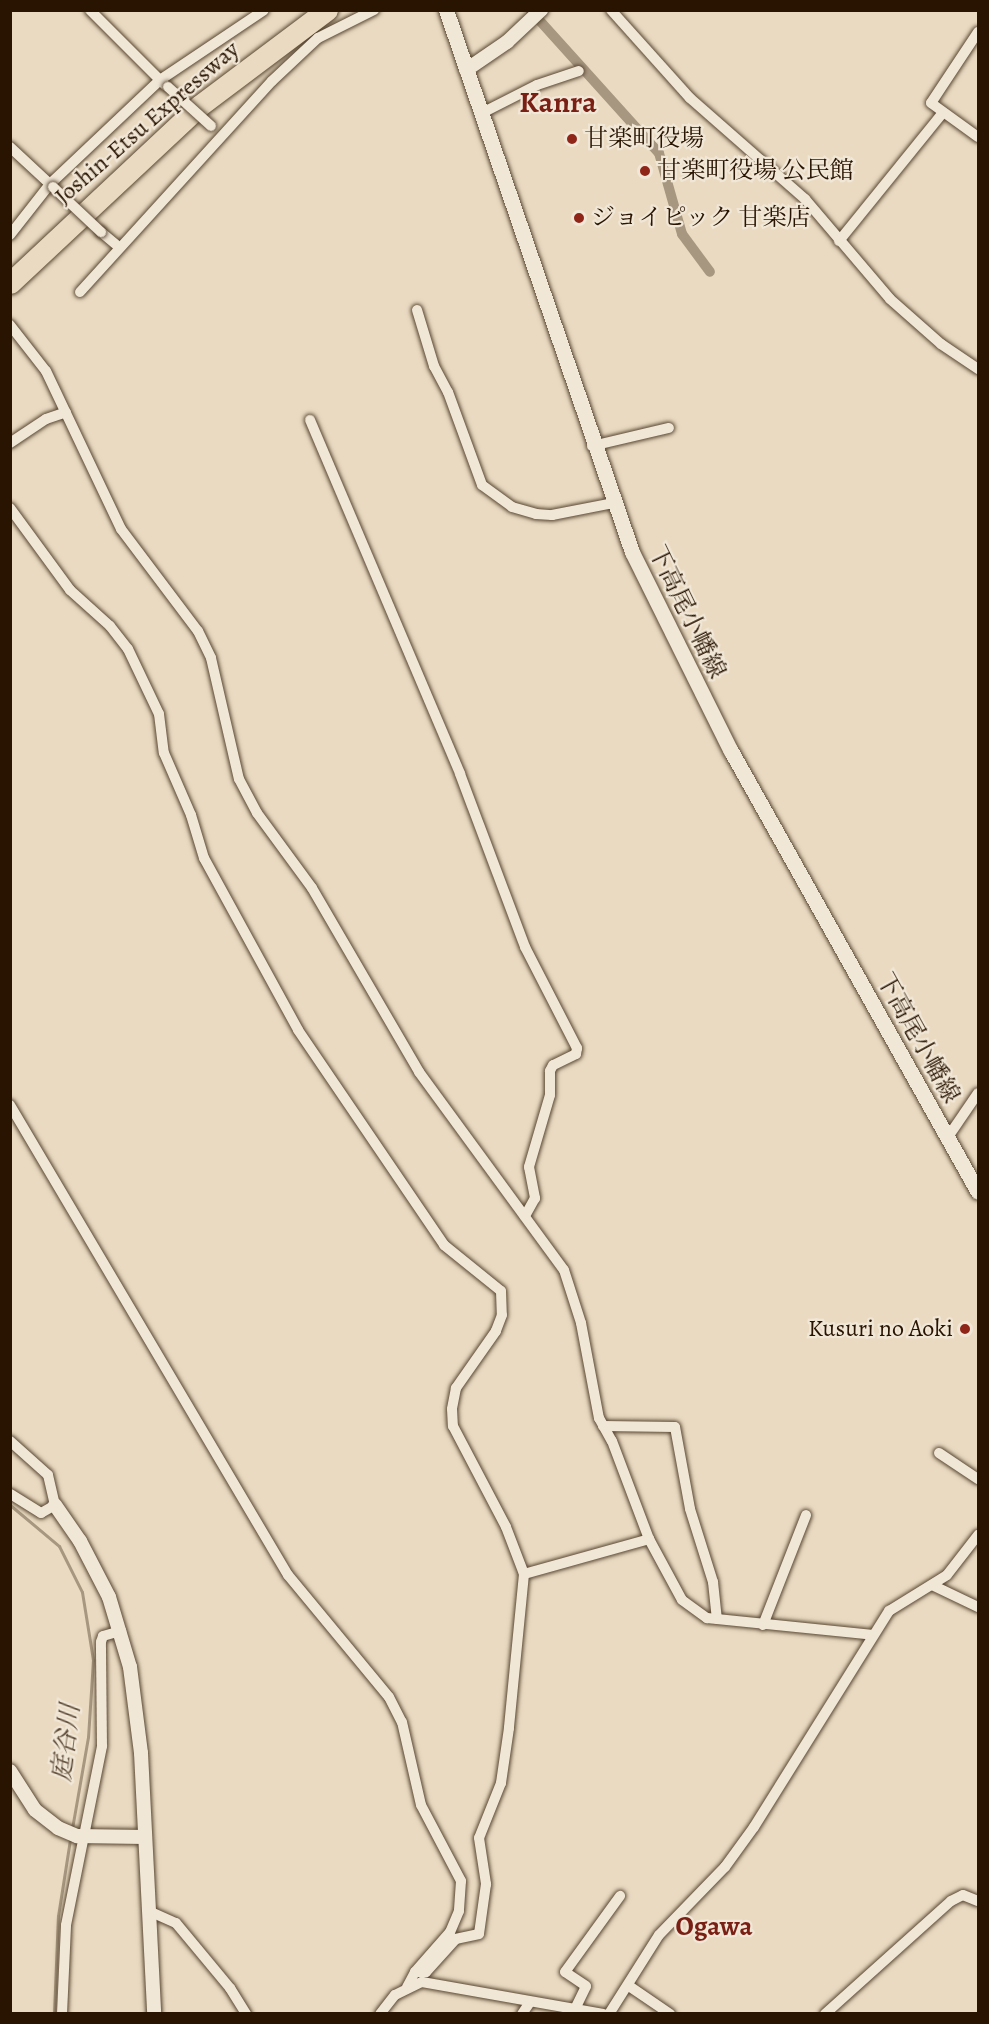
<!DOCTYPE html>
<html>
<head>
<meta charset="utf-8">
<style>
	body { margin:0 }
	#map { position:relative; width:989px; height:2024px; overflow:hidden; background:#eadac2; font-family:Alegreya,"Noto Serif JP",serif }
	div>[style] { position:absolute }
	.stream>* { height:3px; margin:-1.5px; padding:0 1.5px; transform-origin:1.5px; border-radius:1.5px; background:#a89780 }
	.canal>* { height:10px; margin:-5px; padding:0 5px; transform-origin:5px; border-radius:5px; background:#a89780 }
	.roads { filter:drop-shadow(0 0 2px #584631) drop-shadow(0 0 2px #584631) }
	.minor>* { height:10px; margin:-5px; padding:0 5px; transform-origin:5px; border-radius:5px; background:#f1e7d7 }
	.tertiary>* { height:14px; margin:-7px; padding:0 7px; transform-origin:7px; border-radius:7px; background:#f1e7d7 }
	.secondary>* { height:15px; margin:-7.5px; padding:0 7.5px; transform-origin:7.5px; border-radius:7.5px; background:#f1e7d7 }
	.motorway>* { height:21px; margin:-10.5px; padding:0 10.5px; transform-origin:10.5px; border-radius:10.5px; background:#eadac2 }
	.bridges { filter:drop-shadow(0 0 2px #584631) drop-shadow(0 0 2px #584631) }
	.minor-bridge>* { height:10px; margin:-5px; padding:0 5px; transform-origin:5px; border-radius:5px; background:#f1e7d7 }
	.dots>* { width:16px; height:16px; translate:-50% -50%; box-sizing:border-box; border:3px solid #f1e7d7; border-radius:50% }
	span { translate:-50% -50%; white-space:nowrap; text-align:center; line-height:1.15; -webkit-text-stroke:4.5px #f1e7d7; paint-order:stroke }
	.street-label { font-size:24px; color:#281401 }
	.poi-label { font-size:24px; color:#281401 }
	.left { translate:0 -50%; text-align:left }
	.right { translate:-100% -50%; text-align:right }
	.water-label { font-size:26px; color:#5b4834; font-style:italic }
	.quarter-label { font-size:27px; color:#7a1f14; font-weight:700 }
	.district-label { font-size:30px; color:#7a1f14; font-weight:700 }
	.frame { position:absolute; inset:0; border:12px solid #281401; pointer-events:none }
</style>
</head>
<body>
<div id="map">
	<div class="stream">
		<i style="left:10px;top:1505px;width:64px;rotate:39.9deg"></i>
		<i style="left:59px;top:1546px;width:51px;rotate:63.4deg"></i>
		<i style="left:82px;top:1592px;width:69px;rotate:80.8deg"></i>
		<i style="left:93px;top:1660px;width:77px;rotate:93.7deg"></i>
		<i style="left:88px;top:1737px;width:93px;rotate:99.9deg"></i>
		<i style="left:54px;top:2014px;width:98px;rotate:-87.7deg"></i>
		<i style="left:58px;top:1916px;width:78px;rotate:-81.1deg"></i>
	</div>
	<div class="canal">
		<i style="left:531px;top:11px;width:191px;rotate:48deg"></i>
		<i style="left:659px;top:153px;width:84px;rotate:74.1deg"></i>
		<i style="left:682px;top:234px;width:47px;rotate:53.6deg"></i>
	</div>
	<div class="roads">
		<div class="minor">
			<i style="left:90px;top:10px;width:106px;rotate:45deg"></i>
			<i style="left:611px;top:10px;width:118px;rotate:48.1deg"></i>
			<i style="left:690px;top:98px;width:153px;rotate:41.3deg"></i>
			<i style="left:805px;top:199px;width:131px;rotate:49.6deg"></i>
			<i style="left:890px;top:299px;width:68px;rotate:41.4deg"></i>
			<i style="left:941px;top:344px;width:45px;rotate:34deg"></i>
			<i style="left:978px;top:32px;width:85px;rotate:123.5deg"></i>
			<i style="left:931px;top:103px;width:58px;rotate:35.9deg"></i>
			<i style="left:480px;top:114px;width:64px;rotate:-27deg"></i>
			<i style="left:537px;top:85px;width:44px;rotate:-18.4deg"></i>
			<i style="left:10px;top:147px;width:59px;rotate:42.9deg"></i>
			<i style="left:101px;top:232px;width:23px;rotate:40deg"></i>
			<i style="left:10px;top:235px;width:65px;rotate:-51.9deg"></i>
			<i style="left:50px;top:184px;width:151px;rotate:-43.4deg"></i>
			<i style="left:160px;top:80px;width:125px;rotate:-33.9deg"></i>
			<i style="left:839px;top:241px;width:164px;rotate:-51deg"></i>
			<i style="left:80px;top:292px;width:285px;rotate:-47.7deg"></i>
			<i style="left:272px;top:81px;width:63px;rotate:-43.1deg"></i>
			<i style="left:318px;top:38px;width:63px;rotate:-26.6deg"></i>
			<i style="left:417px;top:310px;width:59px;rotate:73.1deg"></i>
			<i style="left:434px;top:366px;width:30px;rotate:62deg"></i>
			<i style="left:448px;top:392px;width:99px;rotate:69.9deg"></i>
			<i style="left:482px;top:485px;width:37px;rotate:36deg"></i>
			<i style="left:512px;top:507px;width:25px;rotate:16deg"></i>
			<i style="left:536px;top:514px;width:16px;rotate:4deg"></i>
			<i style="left:552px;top:515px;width:62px;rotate:-11.1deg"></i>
			<i style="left:10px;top:325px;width:58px;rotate:52deg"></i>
			<i style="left:46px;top:371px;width:175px;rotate:64.6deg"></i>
			<i style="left:121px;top:529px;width:128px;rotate:53deg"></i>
			<i style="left:198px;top:631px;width:30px;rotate:64deg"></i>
			<i style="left:211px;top:658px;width:124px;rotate:77deg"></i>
			<i style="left:239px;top:779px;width:38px;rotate:62deg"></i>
			<i style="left:257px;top:813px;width:93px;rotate:53.7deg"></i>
			<i style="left:312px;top:888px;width:213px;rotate:59.8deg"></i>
			<i style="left:419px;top:1072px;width:245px;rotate:53.8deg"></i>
			<i style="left:564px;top:1270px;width:56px;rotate:72.2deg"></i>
			<i style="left:581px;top:1323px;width:97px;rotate:79.3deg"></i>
			<i style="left:599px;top:1418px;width:26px;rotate:61deg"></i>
			<i style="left:612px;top:1441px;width:105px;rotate:69.3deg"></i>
			<i style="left:649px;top:1539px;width:69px;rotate:61.6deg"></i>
			<i style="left:682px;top:1600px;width:31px;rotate:36deg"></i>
			<i style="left:707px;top:1618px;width:167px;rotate:5.8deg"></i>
			<i style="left:310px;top:420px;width:384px;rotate:67deg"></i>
			<i style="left:460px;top:774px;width:185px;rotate:69.4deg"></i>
			<i style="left:525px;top:947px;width:114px;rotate:62.8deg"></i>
			<i style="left:577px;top:1048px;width:6px;rotate:99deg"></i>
			<i style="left:576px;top:1054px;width:25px;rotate:154deg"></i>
			<i style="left:553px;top:1065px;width:7px;rotate:117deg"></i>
			<i style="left:550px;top:1071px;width:24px;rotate:90deg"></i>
			<i style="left:550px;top:1095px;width:75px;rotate:106.3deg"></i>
			<i style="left:529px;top:1167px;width:32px;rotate:79deg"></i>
			<i style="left:535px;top:1198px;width:21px;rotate:119deg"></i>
			<i style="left:10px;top:443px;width:43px;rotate:-33.7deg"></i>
			<i style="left:46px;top:419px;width:21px;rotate:-19deg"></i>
			<i style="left:592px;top:446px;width:79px;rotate:-13.2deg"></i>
			<i style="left:10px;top:508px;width:102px;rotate:53.8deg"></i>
			<i style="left:70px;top:590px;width:54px;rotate:42deg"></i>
			<i style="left:110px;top:626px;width:29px;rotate:52deg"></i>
			<i style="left:128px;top:649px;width:72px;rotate:64.5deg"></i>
			<i style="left:159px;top:714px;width:39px;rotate:83deg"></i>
			<i style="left:164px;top:753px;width:68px;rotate:66.5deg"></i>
			<i style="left:191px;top:815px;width:45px;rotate:73.2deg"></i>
			<i style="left:204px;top:858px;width:196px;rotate:61.3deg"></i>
			<i style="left:298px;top:1030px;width:260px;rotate:55.8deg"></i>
			<i style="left:444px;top:1245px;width:73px;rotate:38.9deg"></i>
			<i style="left:501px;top:1291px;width:24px;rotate:88deg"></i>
			<i style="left:502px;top:1315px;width:17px;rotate:111deg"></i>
			<i style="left:496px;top:1331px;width:70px;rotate:125.1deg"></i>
			<i style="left:456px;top:1388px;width:21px;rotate:101deg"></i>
			<i style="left:452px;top:1409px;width:17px;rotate:87deg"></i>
			<i style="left:453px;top:1426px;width:114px;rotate:62.3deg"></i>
			<i style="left:506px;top:1527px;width:50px;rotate:69deg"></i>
			<i style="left:524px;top:1574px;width:155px;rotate:95.6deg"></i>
			<i style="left:509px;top:1728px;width:56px;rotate:98.3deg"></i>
			<i style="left:501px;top:1783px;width:59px;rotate:111.8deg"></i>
			<i style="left:479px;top:1838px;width:47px;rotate:81.3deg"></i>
			<i style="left:486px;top:1884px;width:50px;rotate:98deg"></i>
			<i style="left:479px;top:1934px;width:24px;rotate:168deg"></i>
			<i style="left:456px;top:1939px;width:45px;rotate:132.3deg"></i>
			<i style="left:426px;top:1972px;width:11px;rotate:180deg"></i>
			<i style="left:10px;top:1105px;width:546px;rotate:59.4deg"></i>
			<i style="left:288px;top:1575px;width:158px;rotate:50.4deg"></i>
			<i style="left:389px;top:1697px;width:28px;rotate:63deg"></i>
			<i style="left:402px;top:1722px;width:85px;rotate:77.1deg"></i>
			<i style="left:421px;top:1805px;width:86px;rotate:62.2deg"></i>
			<i style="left:461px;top:1881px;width:30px;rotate:94deg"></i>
			<i style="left:459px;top:1911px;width:23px;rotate:113deg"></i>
			<i style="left:450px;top:1932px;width:53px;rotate:131.2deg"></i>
			<i style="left:415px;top:1972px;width:17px;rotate:118deg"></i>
			<i style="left:948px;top:1137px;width:53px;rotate:-55.7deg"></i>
			<i style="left:603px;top:1426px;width:72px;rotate:0.8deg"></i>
			<i style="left:675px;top:1427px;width:83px;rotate:79.6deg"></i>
			<i style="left:690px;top:1509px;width:77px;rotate:72.5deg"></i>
			<i style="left:713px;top:1582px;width:37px;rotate:84deg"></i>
			<i style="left:10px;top:1441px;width:51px;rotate:41.8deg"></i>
			<i style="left:48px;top:1475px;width:31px;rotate:77deg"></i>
			<i style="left:55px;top:1505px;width:16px;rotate:150deg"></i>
			<i style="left:41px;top:1513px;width:36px;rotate:-148deg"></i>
			<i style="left:939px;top:1453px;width:47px;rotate:33.7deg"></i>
			<i style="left:524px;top:1574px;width:130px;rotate:-15.6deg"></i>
			<i style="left:932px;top:1585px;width:51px;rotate:25.6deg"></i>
			<i style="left:763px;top:1625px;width:118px;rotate:-68.6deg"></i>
			<i style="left:151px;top:1912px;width:27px;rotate:24deg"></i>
			<i style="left:176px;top:1923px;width:85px;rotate:50.3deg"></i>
			<i style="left:230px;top:1988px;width:31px;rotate:58deg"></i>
			<i style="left:629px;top:1986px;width:50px;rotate:34.3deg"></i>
			<i style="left:575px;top:2009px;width:25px;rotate:-64deg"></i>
			<i style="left:586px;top:1986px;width:25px;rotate:-146deg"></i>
			<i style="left:565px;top:1972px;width:94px;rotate:-54.1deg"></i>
			<i style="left:62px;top:2014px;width:89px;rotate:-87.4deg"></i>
			<i style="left:66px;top:1925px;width:183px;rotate:-78.6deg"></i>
			<i style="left:102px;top:1746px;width:104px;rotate:-90.6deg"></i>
			<i style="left:101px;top:1642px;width:6px;rotate:-72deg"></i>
			<i style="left:103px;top:1636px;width:19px;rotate:-16deg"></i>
			<i style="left:380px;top:2014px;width:24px;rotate:-52deg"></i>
			<i style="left:395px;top:1995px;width:30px;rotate:-26deg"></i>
			<i style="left:422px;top:1982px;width:184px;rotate:10deg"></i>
			<i style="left:522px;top:2014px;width:14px;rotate:-56deg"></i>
			<i style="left:609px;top:2014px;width:93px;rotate:-57.7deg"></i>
			<i style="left:659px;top:1935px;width:95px;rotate:-45.9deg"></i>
			<i style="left:725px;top:1867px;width:49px;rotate:-54.1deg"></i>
			<i style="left:754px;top:1827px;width:255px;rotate:-58deg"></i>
			<i style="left:889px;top:1611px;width:68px;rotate:-31.8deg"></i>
			<i style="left:947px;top:1575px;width:51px;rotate:-52.2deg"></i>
			<i style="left:825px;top:2014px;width:169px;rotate:-41.9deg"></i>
			<i style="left:951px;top:1901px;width:13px;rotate:-27deg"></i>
			<i style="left:963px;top:1895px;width:16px;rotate:22deg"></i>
		</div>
		<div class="tertiary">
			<i style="left:466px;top:70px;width:50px;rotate:-34.3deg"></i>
			<i style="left:507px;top:42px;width:47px;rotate:-43.3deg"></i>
			<i style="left:55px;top:1505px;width:44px;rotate:55.2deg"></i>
			<i style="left:80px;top:1541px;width:63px;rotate:62.6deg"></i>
			<i style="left:109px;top:1597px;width:73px;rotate:73.3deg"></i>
			<i style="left:130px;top:1667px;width:87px;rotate:82.7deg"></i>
			<i style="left:141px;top:1753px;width:261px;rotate:87.1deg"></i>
			<i style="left:10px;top:1771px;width:46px;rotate:57.3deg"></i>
			<i style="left:35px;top:1810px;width:29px;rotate:38deg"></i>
			<i style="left:58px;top:1828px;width:21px;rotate:23deg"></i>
			<i style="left:77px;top:1836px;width:68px;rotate:0.8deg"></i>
		</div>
		<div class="secondary">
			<i style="left:446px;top:10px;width:573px;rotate:71.06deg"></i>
			<i style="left:632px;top:552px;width:222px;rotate:63.6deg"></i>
			<i style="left:731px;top:751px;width:505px;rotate:60.75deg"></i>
		</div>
		<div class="motorway">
			<i style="left:10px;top:283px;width:259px;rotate:-43.1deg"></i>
			<i style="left:199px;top:106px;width:160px;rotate:-36.9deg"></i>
		</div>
	</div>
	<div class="bridges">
		<div class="minor-bridge">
			<i style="left:168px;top:87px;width:58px;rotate:42.2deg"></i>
			<i style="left:53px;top:187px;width:66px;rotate:43.2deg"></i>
		</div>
	</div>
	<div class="dots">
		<i style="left:572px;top:139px;background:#8f2418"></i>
		<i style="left:645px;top:171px;background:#8f2418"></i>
		<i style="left:579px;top:218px;background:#8f2418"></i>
		<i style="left:965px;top:1329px;background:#8f2418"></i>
	</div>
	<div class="street-label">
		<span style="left:147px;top:123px;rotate:-41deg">Joshin-Etsu Expressway</span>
		<span style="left:687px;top:612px;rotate:64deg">下高尾小幡線</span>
		<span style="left:918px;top:1038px;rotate:61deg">下高尾小幡線</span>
	</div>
	<div class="poi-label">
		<span class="left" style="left:584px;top:139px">甘楽町役場</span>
		<span class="left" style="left:657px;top:171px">甘楽町役場 公民館</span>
		<span class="left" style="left:591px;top:218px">ジョイピック 甘楽店</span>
		<span class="right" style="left:953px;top:1329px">Kusuri no Aoki</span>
	</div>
	<div class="water-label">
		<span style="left:66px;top:1743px;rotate:-83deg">庭谷川</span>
	</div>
	<div class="quarter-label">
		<span style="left:714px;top:1927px">Ogawa</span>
	</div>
	<div class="district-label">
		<span style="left:558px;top:102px">Kanra</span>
	</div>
	<div class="frame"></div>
</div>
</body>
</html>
